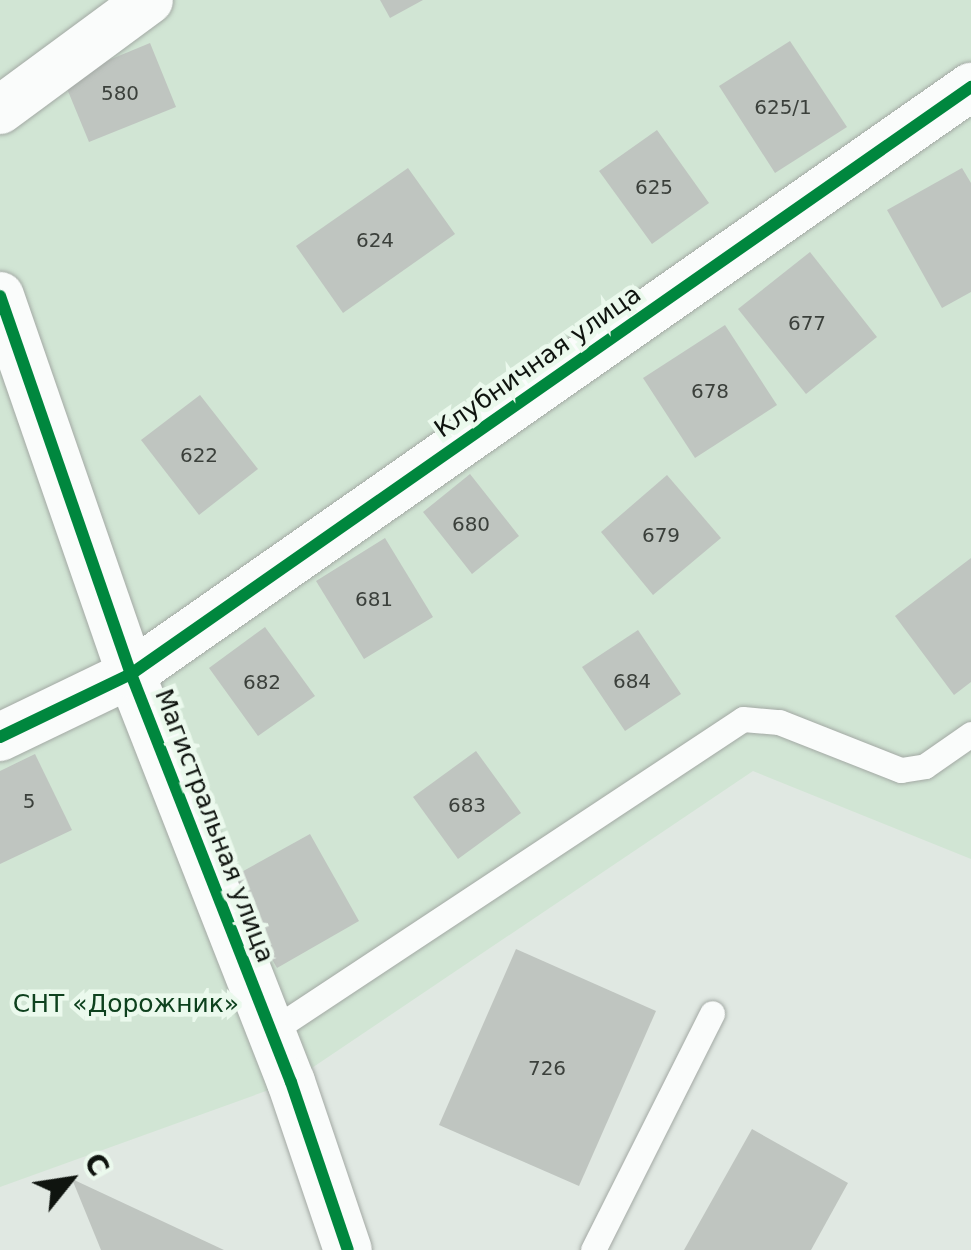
<!DOCTYPE html>
<html>
<head>
<meta charset="utf-8">
<style>
	body { margin:0 }
	#map { position:relative; width:971px; height:1250px; overflow:hidden; background:#e0e8e2; font-family:"DejaVu Sans",sans-serif }
	div>[style] { position:absolute }
	.green>* { inset:0; background:#d1e5d4 }
	.building>* { inset:0; background:#bfc5c0 }
	.roads { filter:drop-shadow(0 0 2px #a3a9a4) drop-shadow(0 0 2px #a3a9a4) }
	.lane>* { height:25px; margin:-12.5px; padding:0 12.5px; transform-origin:12.5px; border-radius:12.5px; background:#fafcfb }
	.street>* { height:48px; margin:-24px; padding:0 24px; transform-origin:24px; border-radius:24px; background:#fafcfb }
	.cycleway>* { height:12px; margin:-6px; padding:0 6px; transform-origin:6px; border-radius:6px; background:#00873e }
	span { translate:-50% -50%; white-space:nowrap; text-align:center; line-height:1.15; -webkit-text-stroke:9px #ebf9ed; paint-order:stroke }
	.number-label { font-size:20px; color:#3b403b }
	.number-label span { -webkit-text-stroke-width:0 }
	.street-label { font-size:25px; color:#0f140f }
	.park-label { font-size:25px; color:#0e411e }
	.north { position:absolute; left:20px; top:1130px; width:100px; height:100px; -webkit-text-stroke:8px #ebf9ed; paint-order:stroke; rotate:60deg; font-size:28px; font-weight:700; line-height:40px; text-align:center; color:#0f140f }
	.north::after { content:''; display:block; margin:auto; width:35px; height:45px; background:#0f140f; clip-path:polygon(50% 0,100% 100%,50% 72%,0 100%) }
</style>
</head>
<body>
<div id="map">
	<div class="green">
		<i style="clip-path:polygon(0 0,971px 0,971px 859px,753px 771px,291px 1082px,0 1187px)"></i>
	</div>
	<div class="building">
		<i style="clip-path:polygon(380px 0,423px 0,390px 18px)"></i>
		<i style="clip-path:polygon(790px 41px,847px 127px,775px 173px,719px 86px)"></i>
		<i style="clip-path:polygon(150px 43px,176px 107px,89px 142px,63px 79px)"></i>
		<i style="clip-path:polygon(657px 130px,709px 203px,652px 244px,599px 171px)"></i>
		<i style="clip-path:polygon(408px 168px,455px 234px,343px 313px,296px 246px)"></i>
		<i style="clip-path:polygon(962px 168px,971px 183px,971px 292px,942px 308px,887px 210px)"></i>
		<i style="clip-path:polygon(810px 252px,877px 337px,806px 394px,738px 309px)"></i>
		<i style="clip-path:polygon(725px 325px,777px 405px,695px 458px,643px 378px)"></i>
		<i style="clip-path:polygon(200px 395px,258px 469px,199px 515px,141px 440px)"></i>
		<i style="clip-path:polygon(470px 474px,519px 536px,472px 574px,423px 512px)"></i>
		<i style="clip-path:polygon(667px 475px,721px 538px,653px 595px,601px 532px)"></i>
		<i style="clip-path:polygon(385px 538px,433px 617px,364px 659px,316px 581px)"></i>
		<i style="clip-path:polygon(971px 558px,971px 682px,954px 695px,895px 616px)"></i>
		<i style="clip-path:polygon(265px 627px,315px 696px,258px 736px,209px 668px)"></i>
		<i style="clip-path:polygon(638px 630px,681px 694px,625px 731px,582px 667px)"></i>
		<i style="clip-path:polygon(476px 751px,521px 813px,458px 859px,413px 797px)"></i>
		<i style="clip-path:polygon(35px 754px,72px 830px,0 864px,0 771px)"></i>
		<i style="clip-path:polygon(310px 834px,359px 921px,277px 968px,227px 880px)"></i>
		<i style="clip-path:polygon(516px 949px,656px 1011px,579px 1186px,439px 1125px)"></i>
		<i style="clip-path:polygon(752px 1129px,848px 1183px,811px 1250px,684px 1250px)"></i>
		<i style="clip-path:polygon(72px 1179px,224px 1250px,101px 1250px)"></i>
	</div>
	<div class="roads">
		<div class="lane">
			<i style="left:270px;top:1032px;width:567px;rotate:-33.49deg"></i>
			<i style="left:743px;top:719px;width:36px;rotate:5deg"></i>
			<i style="left:779px;top:722px;width:131px;rotate:21.5deg"></i>
			<i style="left:901px;top:770px;width:24px;rotate:-9deg"></i>
			<i style="left:925px;top:766px;width:56px;rotate:-34.8deg"></i>
			<i style="left:593px;top:1250px;width:265px;rotate:-63.3deg"></i>
		</div>
		<div class="street">
			<i style="left:0;top:110px;width:185px;rotate:-36.4deg"></i>
			<i style="left:0;top:296px;width:400px;rotate:70.9deg"></i>
			<i style="left:131px;top:674px;width:438px;rotate:68.6deg"></i>
			<i style="left:291px;top:1082px;width:177px;rotate:71.3deg"></i>
			<i style="left:0;top:737px;width:145px;rotate:-25.7deg"></i>
			<i style="left:131px;top:674px;width:1025px;rotate:-34.95deg"></i>
		</div>
	</div>
	<div class="cycleway">
		<i style="left:0;top:296px;width:400px;rotate:70.9deg"></i>
		<i style="left:131px;top:674px;width:438px;rotate:68.6deg"></i>
		<i style="left:291px;top:1082px;width:177px;rotate:71.3deg"></i>
		<i style="left:0;top:737px;width:145px;rotate:-25.7deg"></i>
		<i style="left:131px;top:674px;width:1025px;rotate:-34.95deg"></i>
	</div>
	<div class="number-label">
		<span style="left:120px;top:93px">580</span>
		<span style="left:783px;top:107px">625/1</span>
		<span style="left:654px;top:187px">625</span>
		<span style="left:375px;top:240px">624</span>
		<span style="left:807px;top:323px">677</span>
		<span style="left:710px;top:391px">678</span>
		<span style="left:199px;top:455px">622</span>
		<span style="left:471px;top:524px">680</span>
		<span style="left:661px;top:535px">679</span>
		<span style="left:374px;top:599px">681</span>
		<span style="left:632px;top:681px">684</span>
		<span style="left:262px;top:682px">682</span>
		<span style="left:29px;top:801px">5</span>
		<span style="left:467px;top:805px">683</span>
		<span style="left:547px;top:1068px">726</span>
	</div>
	<div class="street-label">
		<span style="left:538px;top:362px;rotate:-35deg">Клубничная улица</span>
		<span style="left:214px;top:826px;rotate:69deg">Магистральная улица</span>
	</div>
	<div class="park-label">
		<span style="left:126px;top:1004px">СНТ «Дорожник»</span>
	</div>
	<div class="north">С</div>
</div>
</body>
</html>
